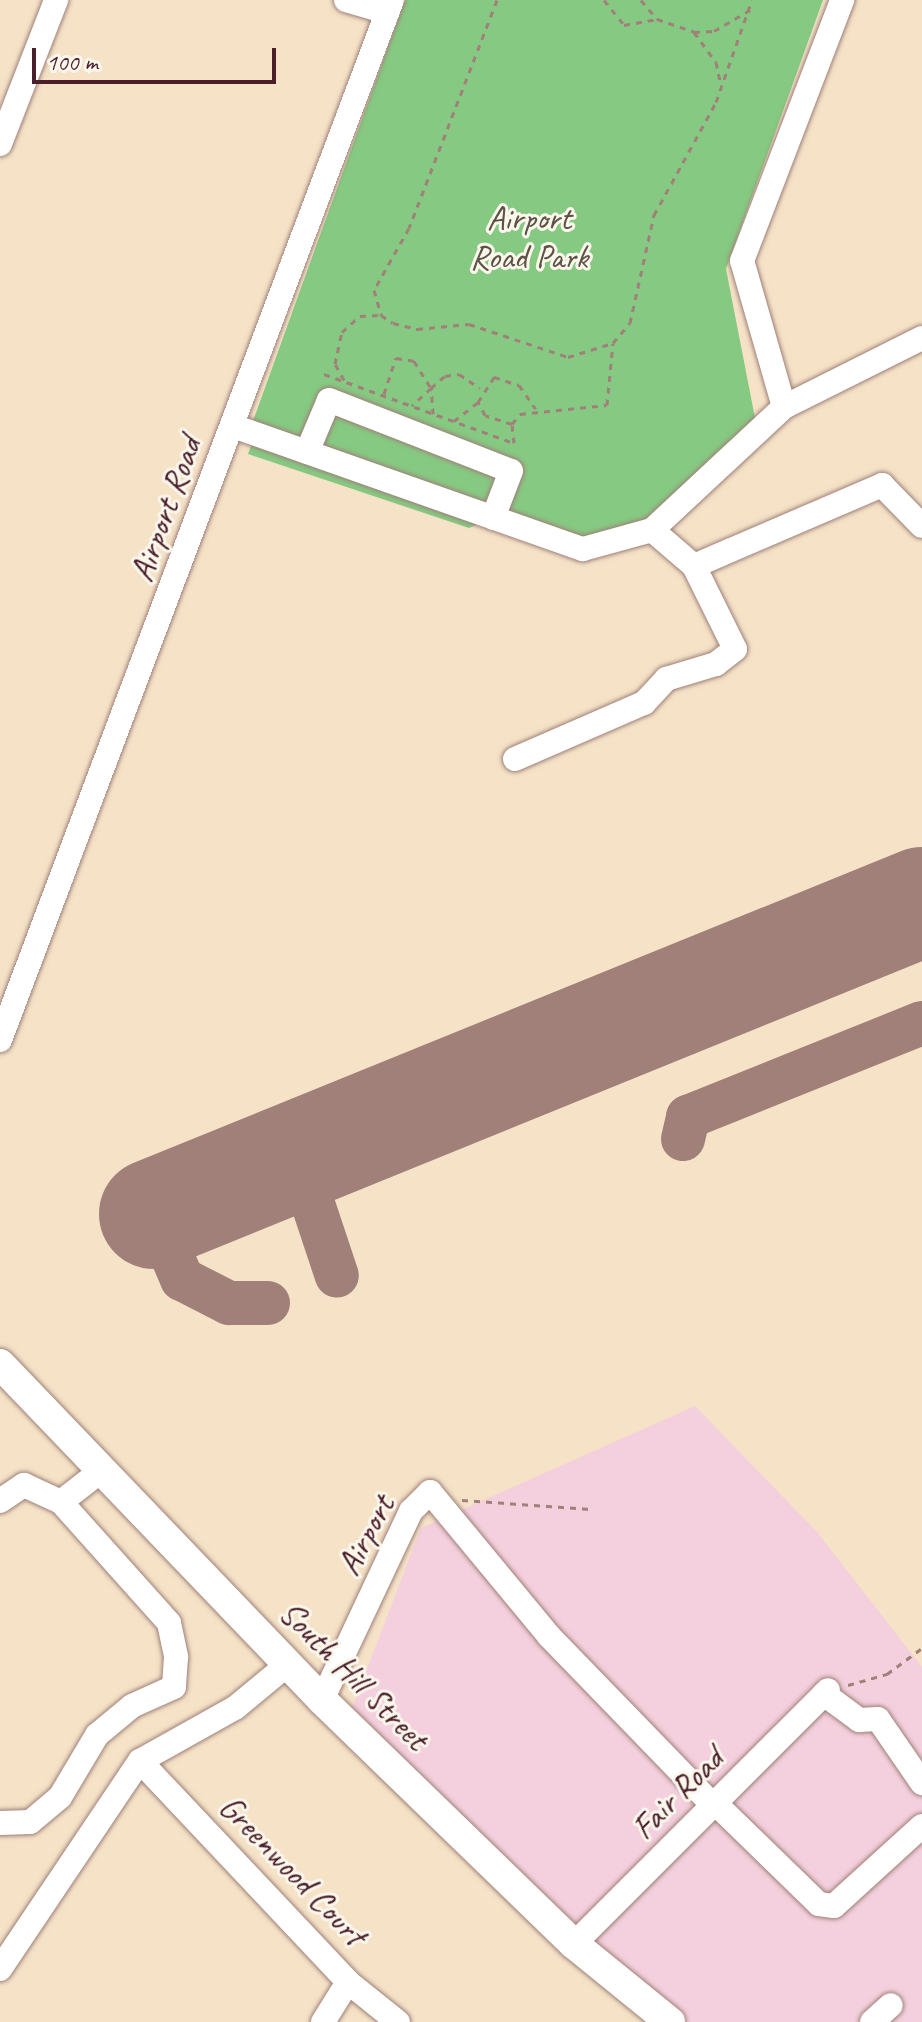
<!DOCTYPE html>
<html>
<head>
<meta charset="utf-8">
<style>
	body { margin:0 }
	#map { position:relative; width:922px; height:2022px; overflow:hidden; background:#f5e2c7; font-family:Caveat,sans-serif }
	div>[style] { position:absolute }
	.built>* { inset:0; background:#f4cfde }
	.green>* { inset:0; background:#86c982 }
	.taxiway>* { height:44px; margin:-22px; padding:0 22px; transform-origin:22px; border-radius:22px; background:#a08079 }
	.runway>* { height:110px; margin:-55px; padding:0 55px; transform-origin:55px; border-radius:55px; background:#a08079 }
	.path>* { height:3px; margin-top:-1.5px; transform-origin:0; background:repeating-linear-gradient(90deg,#a08079 0 6px,transparent 0 12px) }
	.roads { filter:drop-shadow(0 0 2px #a08079) drop-shadow(0 0 2px #a08079) }
	.minor>* { height:24px; margin:-12px; padding:0 12px; transform-origin:12px; border-radius:12px; background:#fff }
	.major>* { height:30px; margin:-15px; padding:0 15px; transform-origin:15px; border-radius:15px; background:#fff }
	span { translate:-50% -50%; white-space:nowrap; text-align:center; line-height:1.15; -webkit-text-stroke:6px #fbf7ec; paint-order:stroke }
	.park-label { font-size:34px; color:#5c5245 }
	.street-label { font-size:34px; color:#4a1f2b }
	.scale { position:absolute; left:32px; top:48px; width:244px; height:36px; box-sizing:border-box; border:4px solid #4a1f2b; border-top:0; padding-left:10px; font-size:24px; line-height:28px; white-space:nowrap; color:#4a1f2b; -webkit-text-stroke:6px #fbf7ec; paint-order:stroke }
</style>
</head>
<body>
<div id="map">
	<div class="built">
		<i style="clip-path:polygon(695px 1406px,817px 1532px,922px 1667px,922px 2022px,680px 2022px,349px 1716px,421px 1528px)"></i>
	</div>
	<div class="green">
		<i style="clip-path:polygon(405px 0,823px 0,726px 269px,755px 418px,663px 510px,603px 544px,483px 522px,469px 528px,248px 454px,255px 435px,249px 432px)"></i>
	</div>
	<div class="taxiway">
		<i style="left:683px;top:1139px;width:23px;rotate:-77deg"></i>
		<i style="left:688px;top:1117px;width:252px;rotate:-21.9deg"></i>
		<i style="left:297px;top:1156px;width:126px;rotate:71.6deg"></i>
		<i style="left:154px;top:1214px;width:71px;rotate:66.7deg"></i>
		<i style="left:182px;top:1279px;width:53px;rotate:27.1deg"></i>
		<i style="left:229px;top:1303px;width:39px"></i>
	</div>
	<div class="runway">
		<i style="left:154px;top:1214px;width:829px;rotate:-22.11deg"></i>
	</div>
	<div class="path">
		<i style="left:497px;top:0;width:244px;rotate:111.1deg"></i>
		<i style="left:409px;top:228px;width:71px;rotate:119.4deg"></i>
		<i style="left:374px;top:290px;width:26px;rotate:74deg"></i>
		<i style="left:381px;top:315px;width:14px;rotate:34deg"></i>
		<i style="left:393px;top:323px;width:25px;rotate:14deg"></i>
		<i style="left:417px;top:329px;width:52px;rotate:-5.5deg"></i>
		<i style="left:469px;top:324px;width:104px;rotate:18.4deg"></i>
		<i style="left:568px;top:357px;width:47px;rotate:-17.3deg"></i>
		<i style="left:613px;top:343px;width:26px;rotate:-50deg"></i>
		<i style="left:630px;top:323px;width:111px;rotate:-77.5deg"></i>
		<i style="left:654px;top:215px;width:129px;rotate:-61.2deg"></i>
		<i style="left:716px;top:102px;width:108px;rotate:-70.6deg"></i>
		<i style="left:604px;top:0;width:32px;rotate:51deg"></i>
		<i style="left:624px;top:25px;width:34px;rotate:-10deg"></i>
		<i style="left:641px;top:0;width:25px;rotate:50deg"></i>
		<i style="left:657px;top:19px;width:39px;rotate:19deg"></i>
		<i style="left:694px;top:32px;width:20px;rotate:-3deg"></i>
		<i style="left:714px;top:31px;width:42px;rotate:-30.3deg"></i>
		<i style="left:694px;top:32px;width:37px;rotate:54deg"></i>
		<i style="left:716px;top:62px;width:19px;rotate:78deg"></i>
		<i style="left:324px;top:374px;width:202px;rotate:20deg"></i>
		<i style="left:514px;top:443px;width:19px;rotate:-96deg"></i>
		<i style="left:512px;top:424px;width:13px;rotate:-51deg"></i>
		<i style="left:520px;top:414px;width:87px;rotate:-5.9deg"></i>
		<i style="left:607px;top:405px;width:62px;rotate:-84.5deg"></i>
		<i style="left:344px;top:380px;width:18px;rotate:-119deg"></i>
		<i style="left:335px;top:364px;width:33px;rotate:-78deg"></i>
		<i style="left:342px;top:332px;width:24px;rotate:-42deg"></i>
		<i style="left:360px;top:316px;width:21px;rotate:-3deg"></i>
		<i style="left:384px;top:394px;width:38px;rotate:-72deg"></i>
		<i style="left:396px;top:358px;width:18px;rotate:9deg"></i>
		<i style="left:414px;top:361px;width:32px;rotate:58deg"></i>
		<i style="left:431px;top:388px;width:26px;rotate:137deg"></i>
		<i style="left:433px;top:414px;width:26px;rotate:-94deg"></i>
		<i style="left:431px;top:388px;width:18px;rotate:-41deg"></i>
		<i style="left:445px;top:376px;width:14px;rotate:-8deg"></i>
		<i style="left:459px;top:374px;width:25px;rotate:34deg"></i>
		<i style="left:454px;top:421px;width:31px;rotate:-38deg"></i>
		<i style="left:512px;top:424px;width:28px;rotate:-162deg"></i>
		<i style="left:485px;top:415px;width:15px;rotate:-118deg"></i>
		<i style="left:478px;top:402px;width:30px;rotate:-57deg"></i>
		<i style="left:494px;top:377px;width:26px;rotate:18deg"></i>
		<i style="left:519px;top:385px;width:29px;rotate:55deg"></i>
		<i style="left:462px;top:1500px;width:129px;rotate:4deg"></i>
		<i style="left:848px;top:1685px;width:41px;rotate:-15.8deg"></i>
		<i style="left:887px;top:1674px;width:44px;rotate:-36.6deg"></i>
	</div>
	<div class="roads">
		<div class="minor">
			<i style="left:346px;top:0;width:43px;rotate:16.3deg"></i>
			<i style="left:0;top:144px;width:155px;rotate:-68.7deg"></i>
			<i style="left:784px;top:407px;width:154px;rotate:-26.6deg"></i>
			<i style="left:233px;top:426px;width:371px;rotate:19.4deg"></i>
			<i style="left:583px;top:549px;width:72px;rotate:-15.4deg"></i>
			<i style="left:652px;top:530px;width:180px;rotate:-43deg"></i>
			<i style="left:784px;top:407px;width:152px;rotate:-106deg"></i>
			<i style="left:742px;top:261px;width:280px;rotate:-69deg"></i>
			<i style="left:307px;top:452px;width:56px;rotate:-67.1deg"></i>
			<i style="left:329px;top:400px;width:195px;rotate:21.3deg"></i>
			<i style="left:511px;top:471px;width:50px;rotate:111deg"></i>
			<i style="left:694px;top:566px;width:205px;rotate:-23.3deg"></i>
			<i style="left:882px;top:485px;width:57px;rotate:45.7deg"></i>
			<i style="left:515px;top:759px;width:141px;rotate:-23.5deg"></i>
			<i style="left:644px;top:703px;width:33px;rotate:-47deg"></i>
			<i style="left:666px;top:679px;width:52px;rotate:-16.7deg"></i>
			<i style="left:716px;top:664px;width:24px;rotate:-38deg"></i>
			<i style="left:735px;top:649px;width:93px;rotate:-116.3deg"></i>
			<i style="left:694px;top:566px;width:55px;rotate:-139.4deg"></i>
			<i style="left:0;top:1040px;width:1111px;rotate:-69.35deg"></i>
			<i style="left:0;top:1501px;width:29px;rotate:-34deg"></i>
			<i style="left:24px;top:1485px;width:41px;rotate:24.7deg"></i>
			<i style="left:61px;top:1502px;width:162px;rotate:48.2deg"></i>
			<i style="left:169px;top:1623px;width:35px;rotate:78deg"></i>
			<i style="left:176px;top:1657px;width:30px;rotate:94deg"></i>
			<i style="left:174px;top:1687px;width:46px;rotate:155.7deg"></i>
			<i style="left:132px;top:1706px;width:45px;rotate:140.4deg"></i>
			<i style="left:97px;top:1735px;width:72px;rotate:120.8deg"></i>
			<i style="left:60px;top:1797px;width:39px;rotate:140deg"></i>
			<i style="left:30px;top:1822px;width:30px;rotate:178deg"></i>
			<i style="left:61px;top:1502px;width:52px;rotate:-38deg"></i>
			<i style="left:824px;top:1694px;width:44px;rotate:36.6deg"></i>
			<i style="left:859px;top:1720px;width:19px;rotate:-3deg"></i>
			<i style="left:878px;top:1719px;width:78px;rotate:55.5deg"></i>
			<i style="left:322px;top:1700px;width:209px;rotate:-64.8deg"></i>
			<i style="left:411px;top:1511px;width:27px;rotate:-45deg"></i>
			<i style="left:430px;top:1492px;width:187px;rotate:50.4deg"></i>
			<i style="left:549px;top:1636px;width:235px;rotate:45.9deg"></i>
			<i style="left:140px;top:1761px;width:303px;rotate:46.7deg"></i>
			<i style="left:348px;top:1982px;width:64px;rotate:38.7deg"></i>
			<i style="left:715px;top:1803px;width:145px;rotate:44.2deg"></i>
			<i style="left:819px;top:1904px;width:15px;rotate:8deg"></i>
			<i style="left:834px;top:1906px;width:119px;rotate:-42.3deg"></i>
			<i style="left:574px;top:1944px;width:359px;rotate:-45deg"></i>
			<i style="left:0;top:1969px;width:251px;rotate:-56.1deg"></i>
			<i style="left:140px;top:1761px;width:109px;rotate:-29.2deg"></i>
			<i style="left:235px;top:1708px;width:69px;rotate:-39.7deg"></i>
			<i style="left:323px;top:2022px;width:47px;rotate:-58deg"></i>
			<i style="left:872px;top:2022px;width:25px;rotate:-42deg"></i>
		</div>
		<div class="major">
			<i style="left:0;top:1364px;width:465px;rotate:46.2deg"></i>
			<i style="left:322px;top:1700px;width:351px;rotate:44.1deg"></i>
			<i style="left:574px;top:1944px;width:124px;rotate:39.1deg"></i>
		</div>
	</div>
	<div class="park-label">
		<span style="left:529px;top:237px">Airport<br>Road Park</span>
	</div>
	<div class="street-label">
		<span style="left:165px;top:509px;rotate:-70deg">Airport Road</span>
		<span style="left:365px;top:1535px;rotate:-62deg">Airport</span>
		<span style="left:354px;top:1675px;rotate:45deg">South Hill Street</span>
		<span style="left:677px;top:1793px;rotate:-45deg">Fair Road</span>
		<span style="left:293px;top:1870px;rotate:46deg">Greenwood Court</span>
	</div>
	<div class="scale">100 m</div>
</div>
</body>
</html>
